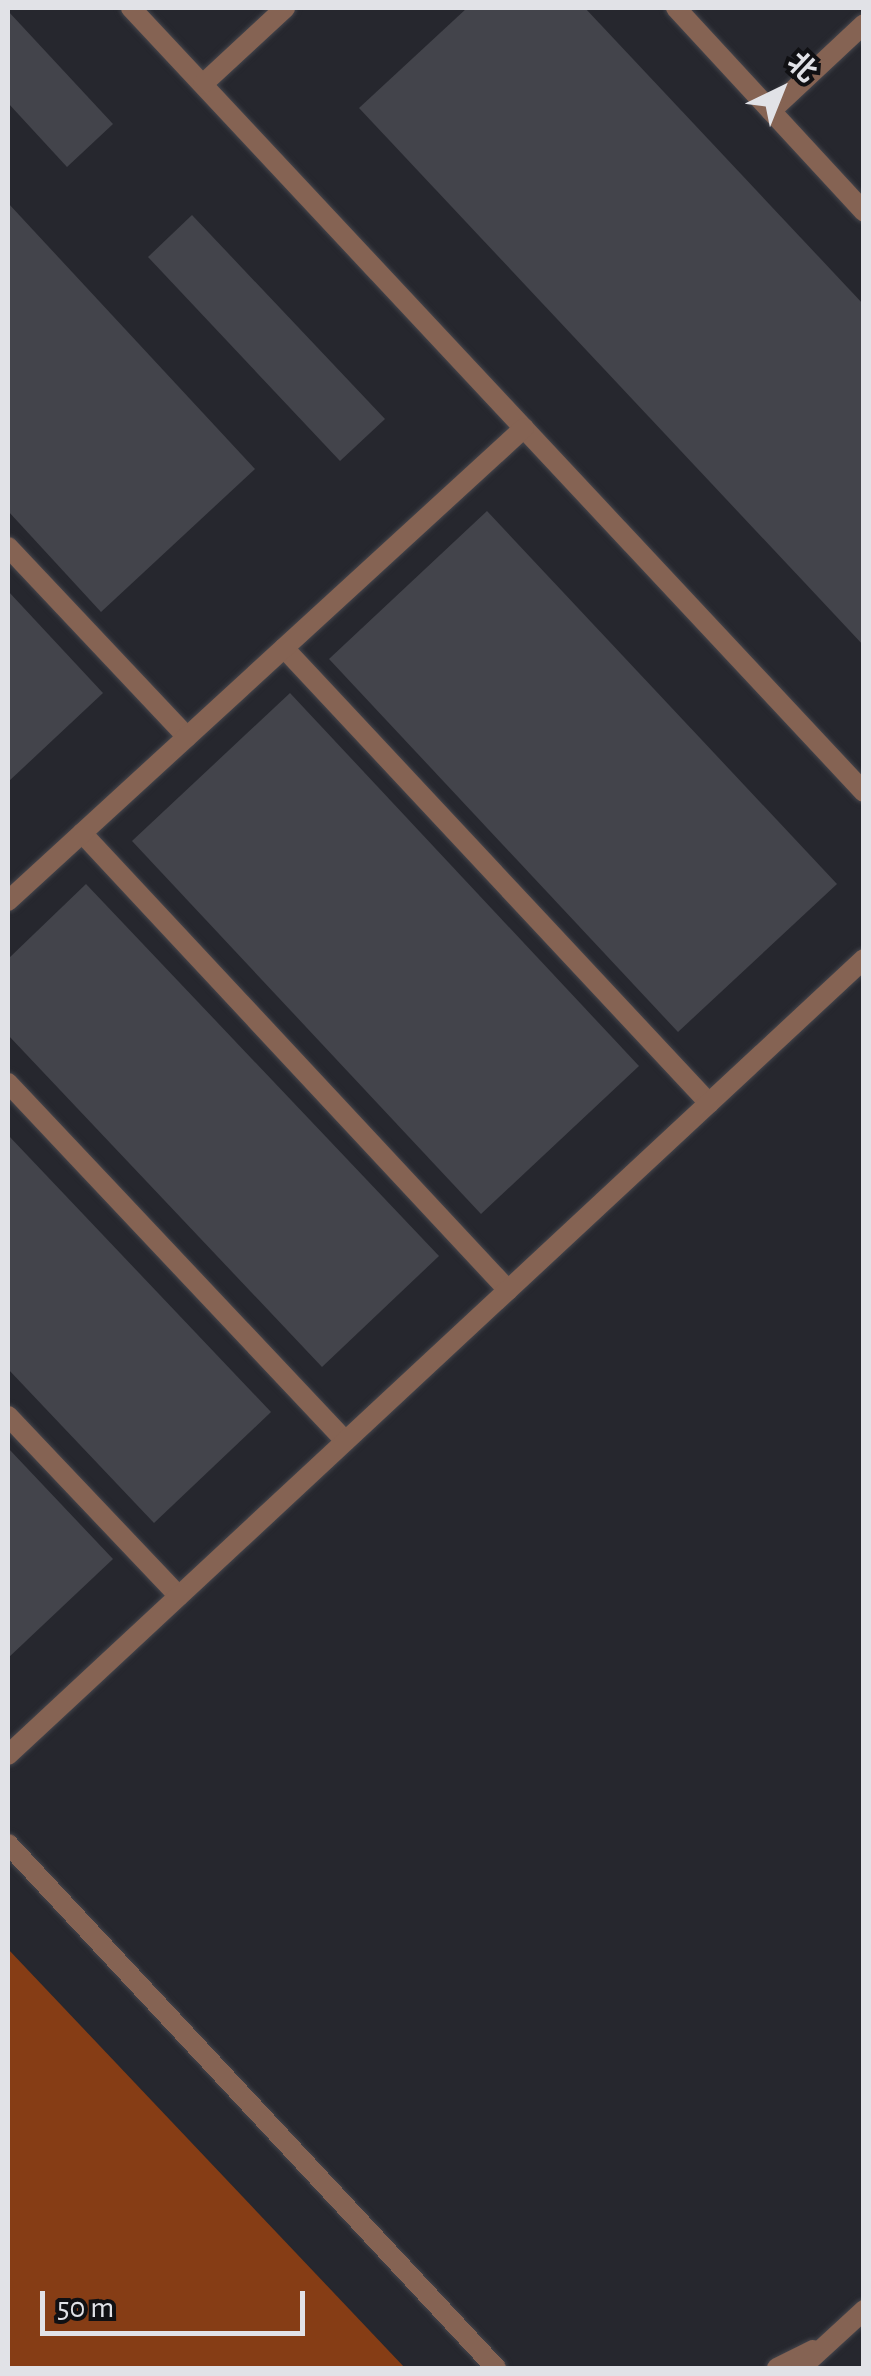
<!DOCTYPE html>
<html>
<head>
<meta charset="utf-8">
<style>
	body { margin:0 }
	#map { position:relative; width:871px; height:2376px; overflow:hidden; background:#26272e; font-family:"Alegreya Sans","Noto Sans SC",sans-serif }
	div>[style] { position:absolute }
	.forest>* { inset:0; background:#863d15 }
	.building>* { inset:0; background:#43444b }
	.roads { filter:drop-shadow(0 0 2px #44454c) drop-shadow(0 0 2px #44454c) }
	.lane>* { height:20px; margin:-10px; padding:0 10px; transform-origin:10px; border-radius:10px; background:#856353 }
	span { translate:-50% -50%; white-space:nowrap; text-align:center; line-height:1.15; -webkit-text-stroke:8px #101013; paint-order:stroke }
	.frame { position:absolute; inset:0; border:10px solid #e1e2e7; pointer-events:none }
	.north { position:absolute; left:731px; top:40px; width:100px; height:100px; -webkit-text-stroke:8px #101013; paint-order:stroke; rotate:43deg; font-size:28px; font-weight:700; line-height:40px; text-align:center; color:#e1e2e7 }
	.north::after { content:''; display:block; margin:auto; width:35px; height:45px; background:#e1e2e7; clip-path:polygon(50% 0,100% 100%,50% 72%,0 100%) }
	.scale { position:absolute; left:40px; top:2291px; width:265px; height:45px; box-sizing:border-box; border:5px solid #e1e2e7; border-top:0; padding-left:12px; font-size:30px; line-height:35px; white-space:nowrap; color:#e1e2e7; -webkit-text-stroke:8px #101013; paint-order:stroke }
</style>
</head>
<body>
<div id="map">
	<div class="forest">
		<i style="clip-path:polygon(8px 1949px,405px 2368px,8px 2368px)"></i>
	</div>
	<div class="building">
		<i style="clip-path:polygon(467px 8px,585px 8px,864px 305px,864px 646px,359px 108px)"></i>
		<i style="clip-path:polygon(8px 11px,113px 124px,67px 167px,8px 103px)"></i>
		<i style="clip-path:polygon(8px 203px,255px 469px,101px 612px,8px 511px)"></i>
		<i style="clip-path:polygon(192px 215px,385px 419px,340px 461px,148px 257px)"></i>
		<i style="clip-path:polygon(487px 511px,837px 884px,678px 1032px,329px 659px)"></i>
		<i style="clip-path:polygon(8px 591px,103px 693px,8px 782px)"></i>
		<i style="clip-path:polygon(290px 693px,639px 1066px,481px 1214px,132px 841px)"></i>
		<i style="clip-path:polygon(86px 884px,439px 1256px,322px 1367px,8px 1035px,8px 959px)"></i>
		<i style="clip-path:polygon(8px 1135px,271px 1412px,154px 1523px,8px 1369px)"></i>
		<i style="clip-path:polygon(8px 1448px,113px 1559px,8px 1658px)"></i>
	</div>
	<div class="roads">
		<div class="lane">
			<i style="left:131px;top:8px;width:1073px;rotate:46.93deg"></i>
			<i style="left:676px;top:8px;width:277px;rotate:47.3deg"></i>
			<i style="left:203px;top:84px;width:112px;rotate:-42.8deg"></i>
			<i style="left:771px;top:111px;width:127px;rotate:-43.1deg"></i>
			<i style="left:8px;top:547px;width:261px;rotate:46.7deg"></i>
			<i style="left:284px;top:648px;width:623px;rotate:46.95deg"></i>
			<i style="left:82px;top:833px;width:625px;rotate:47.01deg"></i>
			<i style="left:8px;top:901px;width:700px;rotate:-42.51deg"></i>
			<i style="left:8px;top:1083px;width:492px;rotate:46.7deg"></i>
			<i style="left:8px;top:1416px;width:248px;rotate:46.5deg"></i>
			<i style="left:8px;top:1755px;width:1169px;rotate:-42.92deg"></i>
			<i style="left:8px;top:1844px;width:716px;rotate:47.04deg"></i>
			<i style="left:777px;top:2368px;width:40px;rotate:-26.6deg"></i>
			<i style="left:801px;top:2368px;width:86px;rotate:-42.6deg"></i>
		</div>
	</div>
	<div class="frame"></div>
	<div class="north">北</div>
	<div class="scale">50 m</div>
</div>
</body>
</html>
